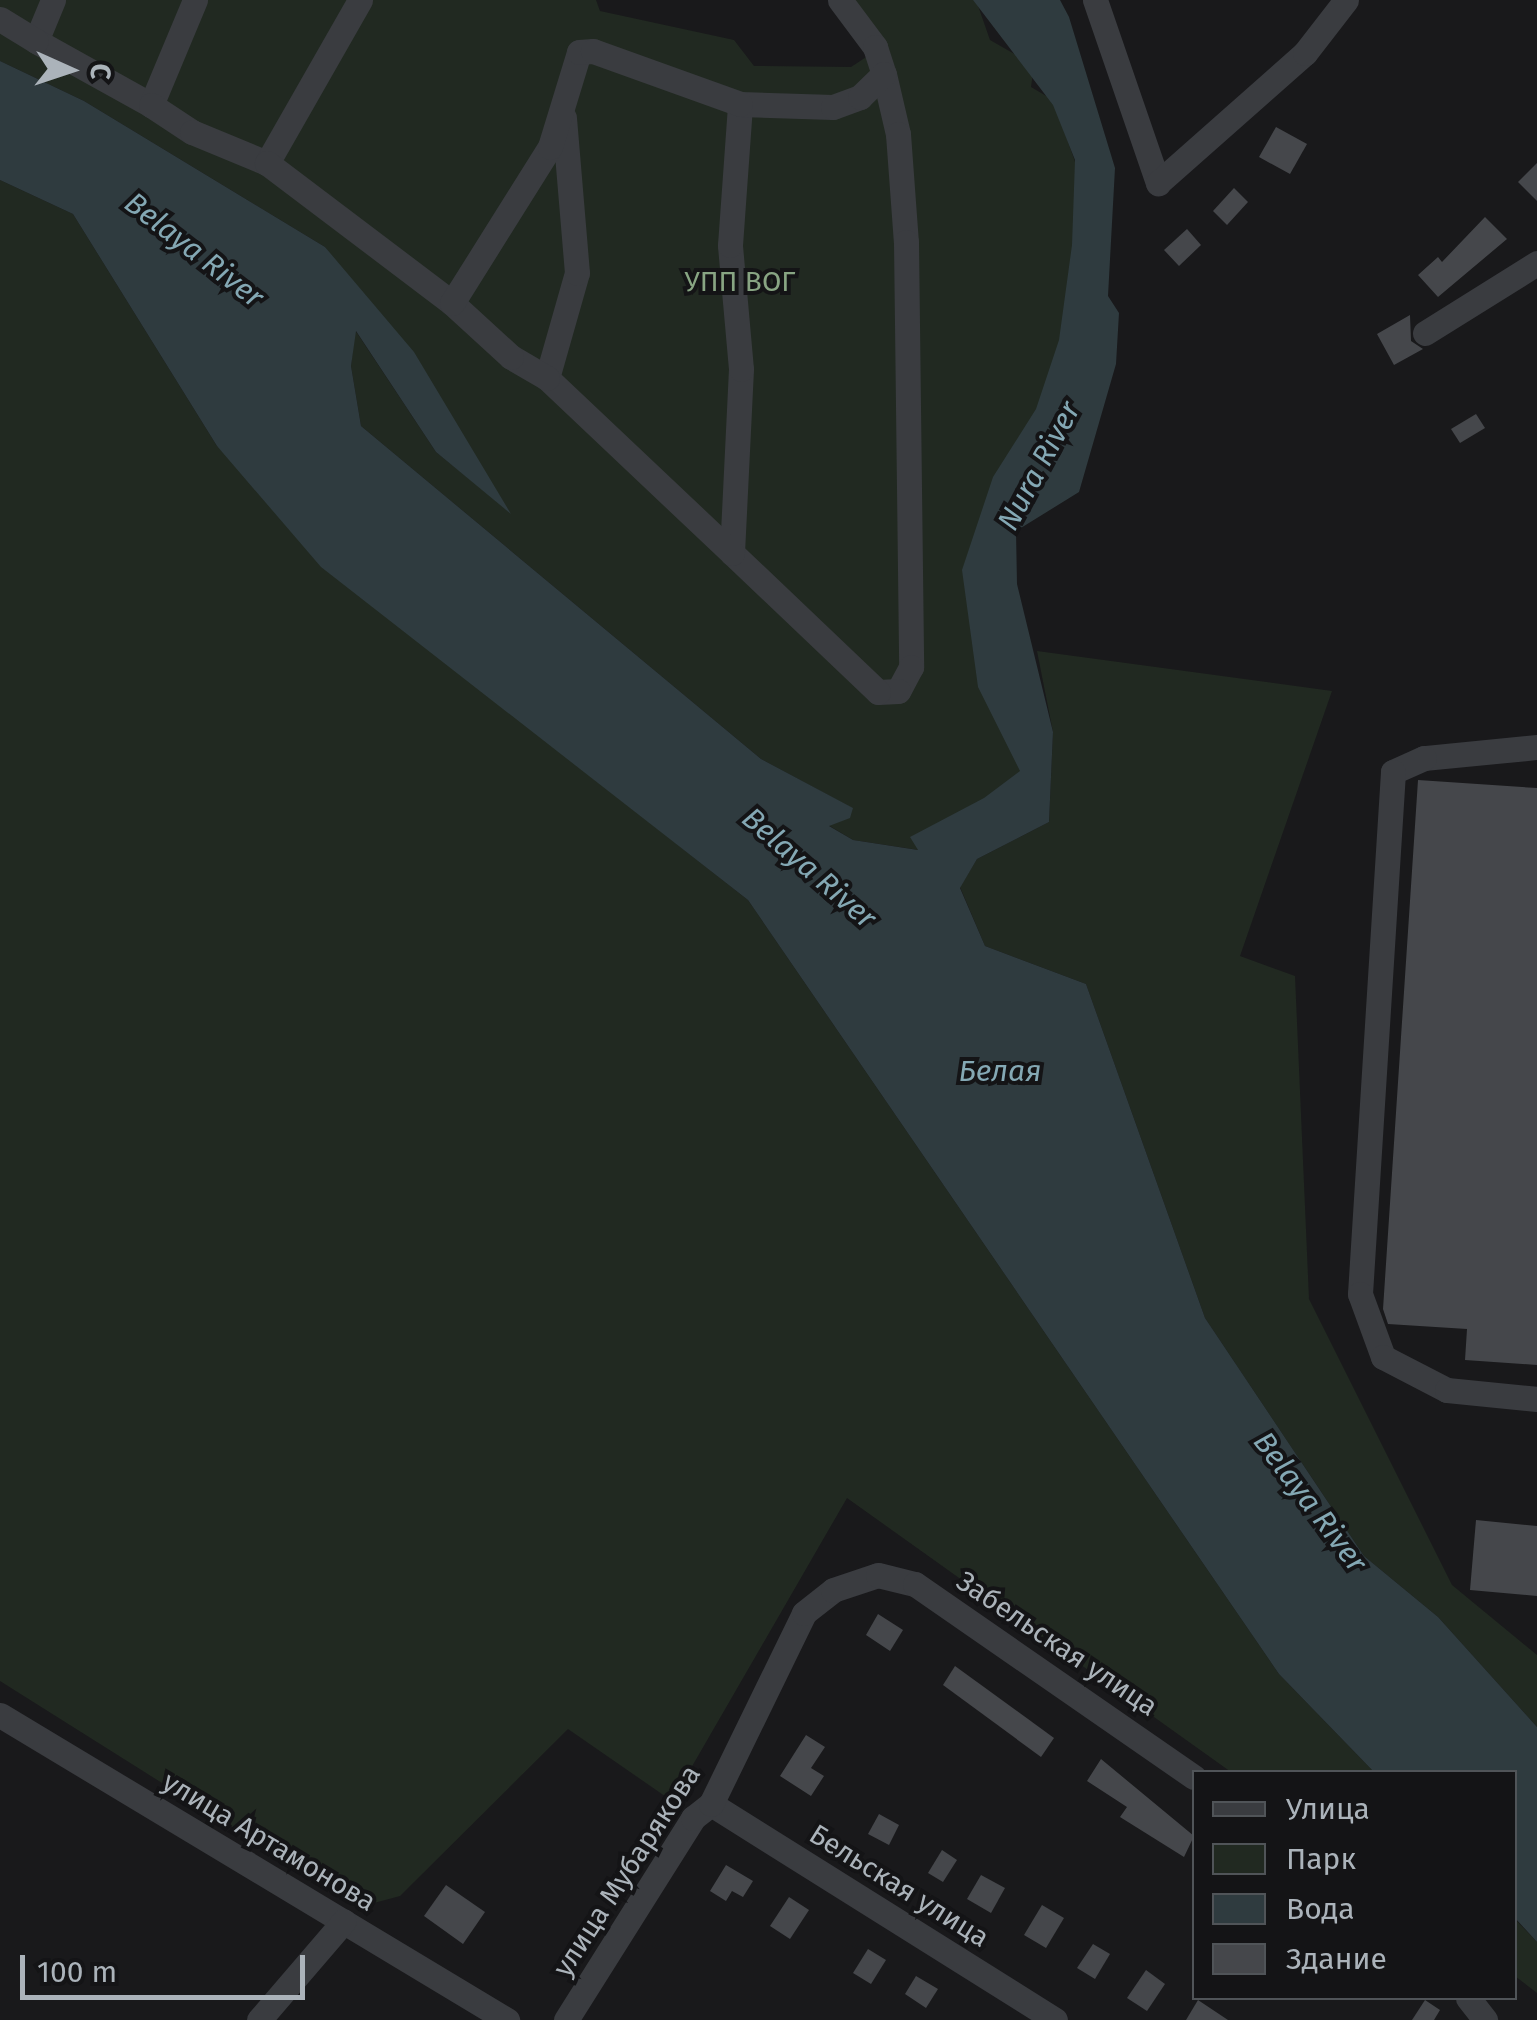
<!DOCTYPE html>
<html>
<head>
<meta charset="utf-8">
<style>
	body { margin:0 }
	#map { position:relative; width:1537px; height:2020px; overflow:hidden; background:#19191b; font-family:"Fira Sans",sans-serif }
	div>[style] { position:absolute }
	.green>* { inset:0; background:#212921 }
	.water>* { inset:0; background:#2f3b3f }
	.building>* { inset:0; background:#45474b }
	.minor>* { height:25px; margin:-12.5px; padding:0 12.5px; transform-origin:12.5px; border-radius:12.5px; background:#3a3c40 }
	span { translate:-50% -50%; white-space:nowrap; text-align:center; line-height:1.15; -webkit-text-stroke:8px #141416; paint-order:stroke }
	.park-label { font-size:28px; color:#88a583 }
	.street-label { font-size:28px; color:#abb3ba }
	.water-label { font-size:30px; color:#84a8b4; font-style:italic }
	.legend { position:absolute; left:1192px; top:1770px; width:325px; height:230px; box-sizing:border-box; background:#141416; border:2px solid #505458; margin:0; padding:12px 18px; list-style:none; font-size:30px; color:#abb3ba }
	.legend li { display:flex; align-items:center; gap:20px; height:50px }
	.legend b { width:50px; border:2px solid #505458 }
	.north { position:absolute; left:20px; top:20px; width:100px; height:100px; -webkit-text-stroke:8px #141416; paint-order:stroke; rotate:93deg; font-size:28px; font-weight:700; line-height:40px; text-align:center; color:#abb3ba }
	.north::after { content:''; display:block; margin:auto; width:35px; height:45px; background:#abb3ba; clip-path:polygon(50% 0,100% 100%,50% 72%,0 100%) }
	.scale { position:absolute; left:20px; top:1955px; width:285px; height:45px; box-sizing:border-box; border:5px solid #abb3ba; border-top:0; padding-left:12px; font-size:30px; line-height:35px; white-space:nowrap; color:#abb3ba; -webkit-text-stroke:8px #141416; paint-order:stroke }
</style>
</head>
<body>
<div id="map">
	<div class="green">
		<i style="clip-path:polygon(0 0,596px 0,600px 11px,734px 40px,754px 66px,851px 67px,883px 46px,848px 0,976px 0,990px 40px,1034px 65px,1031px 87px,1053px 100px,1082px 181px,1072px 372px,985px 508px,1028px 770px,919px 850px,853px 840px,828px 825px,852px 808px,761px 759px,361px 426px,351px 366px,355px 330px,436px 452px,509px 511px,325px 247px,84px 101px,0 61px)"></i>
		<i style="clip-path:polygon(0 180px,73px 214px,217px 446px,445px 662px,748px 900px,1279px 1674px,1374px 1772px,1231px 1772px,847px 1498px,672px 1801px,568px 1729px,400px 1896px,359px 1907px,0 1681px)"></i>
		<i style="clip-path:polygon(1037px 651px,1332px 691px,1240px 956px,1295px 976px,1309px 1299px,1452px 1585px,1537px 1655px,1537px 1727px,1438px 1617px,1364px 1556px,1205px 1318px,1086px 984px,985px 946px,960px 887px,977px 859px,1049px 822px,1053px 732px)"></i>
		<i style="clip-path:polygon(1514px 1918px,1537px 1942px,1537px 1993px,1515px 1976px)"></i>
	</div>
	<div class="water">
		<i style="clip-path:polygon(973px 0,1060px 0,1069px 17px,1115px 168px,1108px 296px,1119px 313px,1116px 364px,1079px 492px,1016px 531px,1017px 584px,1053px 732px,1049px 822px,977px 859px,960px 888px,985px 946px,1086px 984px,1205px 1318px,1364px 1556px,1438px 1617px,1537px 1727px,1537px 1942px,1515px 1918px,1514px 1772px,1374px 1772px,1279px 1674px,748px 900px,321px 567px,217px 446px,73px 214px,0 180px,0 61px,84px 101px,325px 247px,414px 352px,511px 514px,436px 452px,356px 331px,351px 366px,361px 426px,761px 759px,853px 808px,850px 818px,829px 826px,853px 840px,918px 850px,910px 837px,984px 798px,1020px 771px,978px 687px,962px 570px,993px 477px,1036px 409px,1059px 340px,1072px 245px,1075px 160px,1053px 105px)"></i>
	</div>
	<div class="building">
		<i style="clip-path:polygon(1276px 127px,1307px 144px,1290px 174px,1259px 157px)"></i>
		<i style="clip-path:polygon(1537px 163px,1537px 201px,1518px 182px)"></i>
		<i style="clip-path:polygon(1234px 188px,1248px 202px,1227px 225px,1213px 211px)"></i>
		<i style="clip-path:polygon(1485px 217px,1507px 239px,1438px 297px,1418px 275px,1438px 257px,1442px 262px)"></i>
		<i style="clip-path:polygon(1187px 229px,1201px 245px,1179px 266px,1164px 250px)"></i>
		<i style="clip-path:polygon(1410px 315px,1411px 341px,1423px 349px,1394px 365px,1377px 334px)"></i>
		<i style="clip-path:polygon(1476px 414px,1485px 428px,1460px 443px,1451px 429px)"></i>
		<i style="clip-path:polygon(1418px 780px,1537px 788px,1537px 1365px,1465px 1360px,1467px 1329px,1388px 1324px,1383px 1309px)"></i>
		<i style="clip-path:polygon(1476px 1520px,1537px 1526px,1537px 1596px,1470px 1590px)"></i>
		<i style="clip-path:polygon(878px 1614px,903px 1630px,890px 1651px,866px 1635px)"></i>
		<i style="clip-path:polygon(955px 1666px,1054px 1738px,1041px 1757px,943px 1685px)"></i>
		<i style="clip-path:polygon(806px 1735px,825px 1747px,811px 1768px,824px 1776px,811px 1796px,780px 1776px)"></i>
		<i style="clip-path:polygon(1101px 1759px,1194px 1836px,1184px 1857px,1120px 1817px,1127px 1807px,1087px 1781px)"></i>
		<i style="clip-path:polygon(879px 1814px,899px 1825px,889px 1845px,868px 1834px)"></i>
		<i style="clip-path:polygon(942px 1850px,957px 1860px,943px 1882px,928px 1873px)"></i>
		<i style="clip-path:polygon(726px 1865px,753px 1881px,743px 1897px,732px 1891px,726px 1901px,710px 1891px)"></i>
		<i style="clip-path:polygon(981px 1875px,1005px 1888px,991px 1913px,967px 1899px)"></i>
		<i style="clip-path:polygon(446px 1885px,485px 1912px,463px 1944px,424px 1916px)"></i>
		<i style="clip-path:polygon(789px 1897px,809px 1910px,790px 1939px,770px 1926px)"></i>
		<i style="clip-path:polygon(1042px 1905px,1064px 1918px,1046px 1948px,1024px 1935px)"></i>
		<i style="clip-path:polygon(1093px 1944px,1110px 1954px,1095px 1979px,1077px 1968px)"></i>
		<i style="clip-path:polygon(868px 1949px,886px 1960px,871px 1984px,853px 1973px)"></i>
		<i style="clip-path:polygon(1146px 1970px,1165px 1984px,1147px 2011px,1127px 1998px)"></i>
		<i style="clip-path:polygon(916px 1976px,938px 1989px,926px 2008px,905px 1994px)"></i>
		<i style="clip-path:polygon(1198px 2000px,1228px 2020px,1186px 2020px)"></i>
		<i style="clip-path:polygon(1425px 2000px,1440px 2010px,1434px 2020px,1412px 2020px)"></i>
	</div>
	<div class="minor">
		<i style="left:53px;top:0;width:44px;rotate:112.5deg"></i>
		<i style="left:36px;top:41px;width:132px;rotate:29.1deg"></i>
		<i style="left:195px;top:0;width:114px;rotate:112.7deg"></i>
		<i style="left:151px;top:105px;width:49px;rotate:33.4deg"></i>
		<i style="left:192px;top:132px;width:81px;rotate:22.5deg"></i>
		<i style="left:360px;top:0;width:188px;rotate:119.7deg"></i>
		<i style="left:267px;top:163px;width:232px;rotate:37.1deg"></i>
		<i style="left:840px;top:0;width:59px;rotate:53.3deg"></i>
		<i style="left:875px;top:47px;width:28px;rotate:72deg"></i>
		<i style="left:884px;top:74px;width:62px;rotate:76.9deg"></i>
		<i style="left:898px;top:134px;width:108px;rotate:85.8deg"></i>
		<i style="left:906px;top:242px;width:425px;rotate:89.3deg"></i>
		<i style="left:911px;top:667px;width:27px;rotate:118deg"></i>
		<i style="left:898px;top:691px;width:20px;rotate:177deg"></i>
		<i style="left:878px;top:692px;width:202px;rotate:-136.4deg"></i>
		<i style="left:732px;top:553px;width:184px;rotate:-87.2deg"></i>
		<i style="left:741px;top:369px;width:124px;rotate:-95.1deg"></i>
		<i style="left:730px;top:245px;width:141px;rotate:-85.9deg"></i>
		<i style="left:740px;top:104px;width:93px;rotate:1.8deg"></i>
		<i style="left:833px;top:107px;width:29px;rotate:-20deg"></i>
		<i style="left:860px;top:97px;width:33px;rotate:-44deg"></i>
		<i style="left:1095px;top:0;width:194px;rotate:71deg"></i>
		<i style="left:1158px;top:183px;width:196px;rotate:-41.5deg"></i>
		<i style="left:1305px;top:53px;width:67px;rotate:-52.3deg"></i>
		<i style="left:0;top:19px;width:42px;rotate:31.4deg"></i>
		<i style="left:1425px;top:333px;width:132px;rotate:-32deg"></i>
		<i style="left:547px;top:378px;width:109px;rotate:-74.1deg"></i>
		<i style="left:577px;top:273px;width:156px;rotate:-94.8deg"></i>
		<i style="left:732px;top:553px;width:255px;rotate:-136.6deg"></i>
		<i style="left:547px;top:378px;width:42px;rotate:-149.7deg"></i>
		<i style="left:511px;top:357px;width:80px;rotate:-137.5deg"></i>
		<i style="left:452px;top:303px;width:184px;rotate:-57.9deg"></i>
		<i style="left:550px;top:147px;width:99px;rotate:-73deg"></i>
		<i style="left:579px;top:52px;width:14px;rotate:-4deg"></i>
		<i style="left:593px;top:51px;width:156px;rotate:19.8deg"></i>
		<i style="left:1537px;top:747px;width:114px;rotate:174.4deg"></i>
		<i style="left:1424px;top:758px;width:34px;rotate:156deg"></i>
		<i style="left:1393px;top:772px;width:523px;rotate:93.62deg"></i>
		<i style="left:1360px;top:1294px;width:67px;rotate:69.9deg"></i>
		<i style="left:1383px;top:1357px;width:72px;rotate:27.3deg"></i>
		<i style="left:1447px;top:1390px;width:90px;rotate:5.7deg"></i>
		<i style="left:0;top:1715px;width:592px;rotate:31.03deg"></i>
		<i style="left:711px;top:1804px;width:406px;rotate:32.1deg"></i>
		<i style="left:1468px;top:1998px;width:28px;rotate:52deg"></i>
		<i style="left:259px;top:2020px;width:130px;rotate:-49.4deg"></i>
		<i style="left:566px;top:2020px;width:239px;rotate:-57.8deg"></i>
		<i style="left:693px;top:1818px;width:23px;rotate:-38deg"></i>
		<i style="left:711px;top:1804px;width:212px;rotate:-64deg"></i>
		<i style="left:804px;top:1613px;width:37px;rotate:-38deg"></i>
		<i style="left:833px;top:1590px;width:47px;rotate:-18.4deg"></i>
		<i style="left:878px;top:1575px;width:38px;rotate:14deg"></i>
		<i style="left:915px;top:1584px;width:339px;rotate:34.7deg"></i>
	</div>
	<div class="park-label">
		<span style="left:740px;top:282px">УПП ВОГ</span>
	</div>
	<div class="street-label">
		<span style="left:1057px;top:1644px;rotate:34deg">Забельская улица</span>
		<span style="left:269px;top:1842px;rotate:31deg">улица Артамонова</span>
		<span style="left:627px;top:1871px;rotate:-57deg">улица Мубарякова</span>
		<span style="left:899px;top:1886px;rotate:32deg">Бельская улица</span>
	</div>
	<div class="water-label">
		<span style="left:194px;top:250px;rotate:38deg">Belaya River</span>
		<span style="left:1039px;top:466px;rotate:-62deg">Nura River</span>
		<span style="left:809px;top:868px;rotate:41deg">Belaya River</span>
		<span style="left:1000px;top:1071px">Белая</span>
		<span style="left:1310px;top:1502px;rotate:53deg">Belaya River</span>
	</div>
	<ul class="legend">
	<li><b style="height:12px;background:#3a3c40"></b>Улица</li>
	<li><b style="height:28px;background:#212921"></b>Парк</li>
	<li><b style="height:28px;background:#2f3b3f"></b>Вода</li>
	<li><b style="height:28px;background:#45474b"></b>Здание</li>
	</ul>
	<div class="north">С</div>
	<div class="scale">100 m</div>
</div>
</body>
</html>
